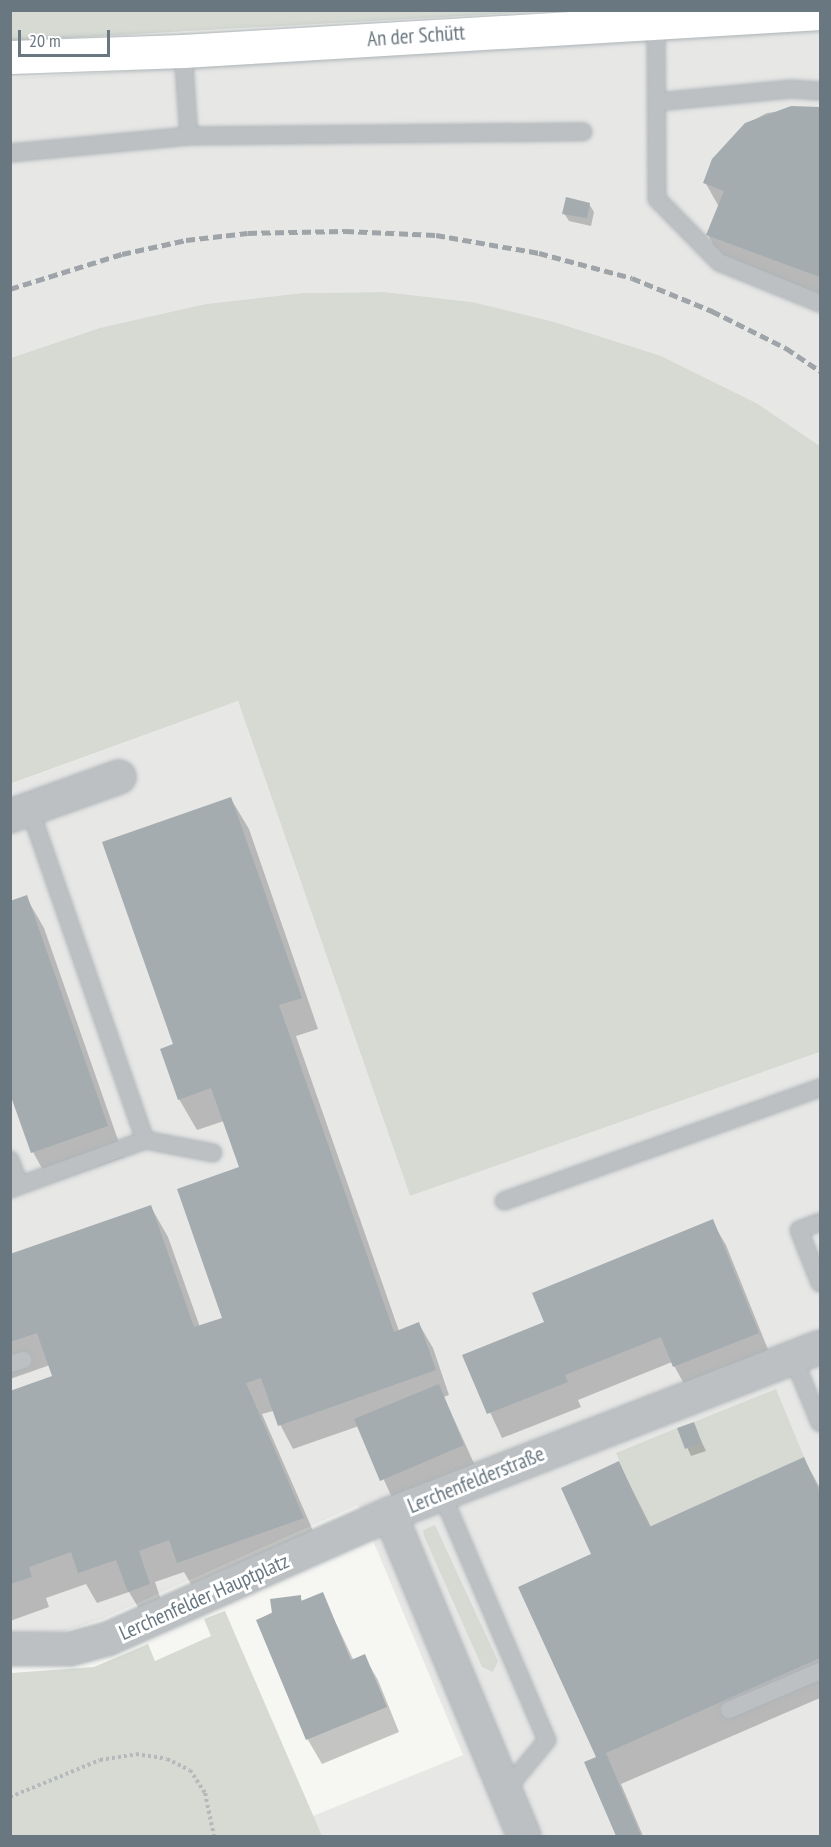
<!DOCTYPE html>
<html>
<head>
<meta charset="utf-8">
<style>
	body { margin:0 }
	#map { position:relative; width:831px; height:1847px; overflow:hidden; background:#f6f6f3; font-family:"PT Sans Narrow",sans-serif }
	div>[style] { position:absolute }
	.built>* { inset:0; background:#e7e7e6 }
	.green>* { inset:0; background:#d6dad3 }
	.shadow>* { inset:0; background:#0003 }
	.building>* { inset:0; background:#a4acb0 }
	.path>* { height:4px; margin-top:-2px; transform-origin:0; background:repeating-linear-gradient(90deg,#b6b9bb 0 3px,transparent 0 6px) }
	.roads { filter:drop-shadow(0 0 2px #aeb4b7) drop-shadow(0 0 2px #aeb4b7) }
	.lane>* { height:16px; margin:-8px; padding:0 8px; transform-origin:8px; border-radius:8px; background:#bcc0c2 }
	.street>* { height:32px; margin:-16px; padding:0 16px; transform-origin:16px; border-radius:16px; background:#bcc0c2 }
	.secondary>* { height:33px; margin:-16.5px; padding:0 16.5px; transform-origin:16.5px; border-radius:16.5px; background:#fff }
	.rail>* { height:4.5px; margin-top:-2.25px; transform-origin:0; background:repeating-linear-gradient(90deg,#9ea4a8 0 9px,transparent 0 13.5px) }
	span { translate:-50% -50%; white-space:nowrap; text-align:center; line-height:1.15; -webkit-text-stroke:6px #fff; paint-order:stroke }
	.street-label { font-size:21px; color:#697780 }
	.frame { position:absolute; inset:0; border:12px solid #697780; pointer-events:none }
	.scale { position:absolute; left:18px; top:30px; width:92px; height:27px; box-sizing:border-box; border:3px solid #697780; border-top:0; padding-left:8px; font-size:18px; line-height:21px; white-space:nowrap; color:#697780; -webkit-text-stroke:4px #fff; paint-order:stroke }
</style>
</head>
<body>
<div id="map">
	<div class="built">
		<i style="clip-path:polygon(820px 29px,820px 446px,758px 404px,472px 302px,385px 292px,302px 293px,206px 304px,11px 358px,11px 78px)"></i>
		<i style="clip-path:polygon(238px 701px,410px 1196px,820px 1052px,820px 1836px,322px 1836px,313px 1816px,463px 1755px,358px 1505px,102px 1619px,65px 1631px,11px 1634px,11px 784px)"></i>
	</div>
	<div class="green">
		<i style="clip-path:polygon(10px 11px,549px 11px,11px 41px)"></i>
		<i style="clip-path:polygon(385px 292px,472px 302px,554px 322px,661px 356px,758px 404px,820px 446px,820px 1052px,410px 1196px,238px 701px,10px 784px,11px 358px,100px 328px,206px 304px,302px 293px)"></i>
		<i style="clip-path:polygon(776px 1389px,804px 1457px,649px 1527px,616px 1453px,677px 1428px,685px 1449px,702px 1443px,694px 1422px)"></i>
		<i style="clip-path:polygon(435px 1525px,498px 1661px,493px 1672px,482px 1667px,424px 1536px,423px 1530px)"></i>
		<i style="clip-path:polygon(225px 1611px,322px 1836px,11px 1836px,11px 1673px,94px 1667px,148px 1644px,155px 1661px,211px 1636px,204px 1619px)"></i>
	</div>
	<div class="shadow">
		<i style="clip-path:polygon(815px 107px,820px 108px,820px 300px,725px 266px,708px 235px,719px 207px,705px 182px,746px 124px,767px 113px)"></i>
		<i style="clip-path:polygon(589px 204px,594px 212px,591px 226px,569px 221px,564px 213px)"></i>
		<i style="clip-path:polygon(231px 799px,249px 829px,318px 1029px,296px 1036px,399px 1331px,419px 1324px,433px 1348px,449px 1395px,444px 1397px,477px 1470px,395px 1504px,359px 1426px,293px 1449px,273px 1411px,262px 1414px,321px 1549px,196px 1593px,184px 1572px,155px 1582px,166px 1615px,147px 1622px,129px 1592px,97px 1603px,86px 1584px,46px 1598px,49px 1607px,10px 1621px,10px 1393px,54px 1377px,50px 1365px,10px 1379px,10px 1256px,151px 1207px,168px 1237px,200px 1327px,224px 1325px,241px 1168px,224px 1121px,197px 1130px,179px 1099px,175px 1045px)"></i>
		<i style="clip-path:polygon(26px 897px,44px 928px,124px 1157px,50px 1183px,33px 1152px)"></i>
		<i style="clip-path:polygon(712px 1221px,726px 1245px,771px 1357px,688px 1391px,672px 1362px,578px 1400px,581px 1407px,502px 1438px,464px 1356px,546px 1323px)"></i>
		<i style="clip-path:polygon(693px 1424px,706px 1451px,691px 1456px,679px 1429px)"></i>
		<i style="clip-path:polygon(804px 1459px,820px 1488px,820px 1698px,621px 1784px,643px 1836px,617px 1836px,586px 1763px,598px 1758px,593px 1555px,619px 1463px,651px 1527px)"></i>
		<i style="clip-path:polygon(322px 1594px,354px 1661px,364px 1656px,378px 1680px,399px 1732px,322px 1764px,308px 1740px,258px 1620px,300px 1597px,303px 1602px)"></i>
	</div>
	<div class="building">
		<i style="clip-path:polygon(791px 106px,820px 107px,820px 277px,706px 235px,724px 191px,703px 183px,712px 159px,745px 123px)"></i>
		<i style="clip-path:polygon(566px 197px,590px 203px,587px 218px,562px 214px)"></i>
		<i style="clip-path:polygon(231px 797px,302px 998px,279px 1005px,394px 1332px,419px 1322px,436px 1370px,278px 1426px,261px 1378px,246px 1383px,304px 1518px,177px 1563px,169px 1540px,139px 1551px,150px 1584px,128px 1592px,116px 1560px,78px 1573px,71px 1552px,29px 1567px,32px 1577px,10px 1584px,10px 1391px,52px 1376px,37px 1333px,10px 1342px,10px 1254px,151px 1205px,194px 1327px,222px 1318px,177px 1189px,239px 1167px,211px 1088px,178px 1100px,160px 1049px,173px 1044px,102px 842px)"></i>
		<i style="clip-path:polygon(27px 895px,108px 1126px,31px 1153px,10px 1094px,10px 901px)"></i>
		<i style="clip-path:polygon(713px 1219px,759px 1333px,673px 1367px,661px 1337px,565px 1375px,568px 1382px,487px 1414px,462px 1355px,544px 1322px,532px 1293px)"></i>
		<i style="clip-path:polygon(439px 1384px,464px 1445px,380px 1481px,354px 1419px)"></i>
		<i style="clip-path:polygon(694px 1422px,702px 1443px,685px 1449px,677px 1428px)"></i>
		<i style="clip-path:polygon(804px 1457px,820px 1493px,820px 1658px,606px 1753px,641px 1836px,616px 1836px,584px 1762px,596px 1757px,518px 1587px,591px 1554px,561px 1488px,619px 1461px,649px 1527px)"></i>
		<i style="clip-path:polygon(323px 1592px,351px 1660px,365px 1654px,387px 1707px,306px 1740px,256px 1620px,272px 1613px,270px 1599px,301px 1595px,301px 1601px)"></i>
	</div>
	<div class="path">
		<i style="left:10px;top:1797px;width:97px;rotate:-22.3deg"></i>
		<i style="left:100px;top:1760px;width:36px;rotate:-9deg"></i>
		<i style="left:136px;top:1754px;width:31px;rotate:9deg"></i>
		<i style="left:167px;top:1759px;width:25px;rotate:26deg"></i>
		<i style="left:190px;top:1770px;width:27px;rotate:57deg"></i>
		<i style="left:205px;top:1793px;width:44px;rotate:78.2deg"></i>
	</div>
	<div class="roads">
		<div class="lane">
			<i style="left:656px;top:21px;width:178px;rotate:89.7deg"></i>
			<i style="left:657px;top:199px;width:88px;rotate:45.5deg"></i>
			<i style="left:719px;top:262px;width:109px;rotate:22.1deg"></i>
			<i style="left:183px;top:51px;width:85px;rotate:86deg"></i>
			<i style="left:657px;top:102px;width:135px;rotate:-5.5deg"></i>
			<i style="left:791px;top:89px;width:29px;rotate:4deg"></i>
			<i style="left:10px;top:153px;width:180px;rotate:-5.4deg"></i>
			<i style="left:189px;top:136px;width:394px;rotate:-0.6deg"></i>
			<i style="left:145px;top:1140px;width:69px;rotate:10.8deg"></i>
			<i style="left:10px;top:1160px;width:26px;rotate:69deg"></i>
			<i style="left:10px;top:1189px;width:144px;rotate:-19.9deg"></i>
			<i style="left:145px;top:1140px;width:350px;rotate:-109.2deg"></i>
			<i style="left:504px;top:1201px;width:336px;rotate:-19.7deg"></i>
			<i style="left:820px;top:1222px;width:22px;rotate:159deg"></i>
			<i style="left:799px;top:1230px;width:57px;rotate:68.4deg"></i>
			<i style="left:793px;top:1357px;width:71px;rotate:67.8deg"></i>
			<i style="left:10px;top:1364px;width:14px;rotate:-17deg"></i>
			<i style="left:441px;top:1492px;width:270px;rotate:66.9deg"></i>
			<i style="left:547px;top:1740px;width:66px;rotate:129.5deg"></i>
			<i style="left:729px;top:1710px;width:99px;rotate:-23.2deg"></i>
		</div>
		<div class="street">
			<i style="left:10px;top:816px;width:116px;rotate:-19.7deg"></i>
			<i style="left:10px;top:1649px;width:60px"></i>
			<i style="left:70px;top:1649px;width:39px;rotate:-15deg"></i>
			<i style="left:108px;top:1639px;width:308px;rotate:-23.9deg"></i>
			<i style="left:524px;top:1836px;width:349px;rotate:-112.6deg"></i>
			<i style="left:390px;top:1514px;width:461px;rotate:-21.2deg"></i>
		</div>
		<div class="secondary">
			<i style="left:10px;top:57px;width:173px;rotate:-2deg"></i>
			<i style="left:183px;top:51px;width:638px;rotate:-3.41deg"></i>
		</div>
	</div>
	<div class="rail">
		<i style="left:10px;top:289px;width:117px;rotate:-17.4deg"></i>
		<i style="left:122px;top:254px;width:66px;rotate:-12.3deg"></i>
		<i style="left:186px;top:240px;width:62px;rotate:-6.4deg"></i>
		<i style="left:248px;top:233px;width:97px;rotate:-1.2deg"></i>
		<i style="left:345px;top:231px;width:91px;rotate:2.5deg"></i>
		<i style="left:436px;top:235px;width:105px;rotate:9.9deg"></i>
		<i style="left:539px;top:253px;width:96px;rotate:15deg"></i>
		<i style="left:632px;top:278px;width:87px;rotate:22.4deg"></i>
		<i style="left:712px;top:311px;width:83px;rotate:26.6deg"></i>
		<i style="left:786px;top:348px;width:41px;rotate:34.1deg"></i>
	</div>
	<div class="street-label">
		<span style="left:416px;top:36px;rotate:-4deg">An der Schütt</span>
		<span style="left:476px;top:1480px;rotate:-22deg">Lerchenfelderstraße</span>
		<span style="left:204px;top:1597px;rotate:-24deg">Lerchenfelder Hauptplatz</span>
	</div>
	<div class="frame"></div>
	<div class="scale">20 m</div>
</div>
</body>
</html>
